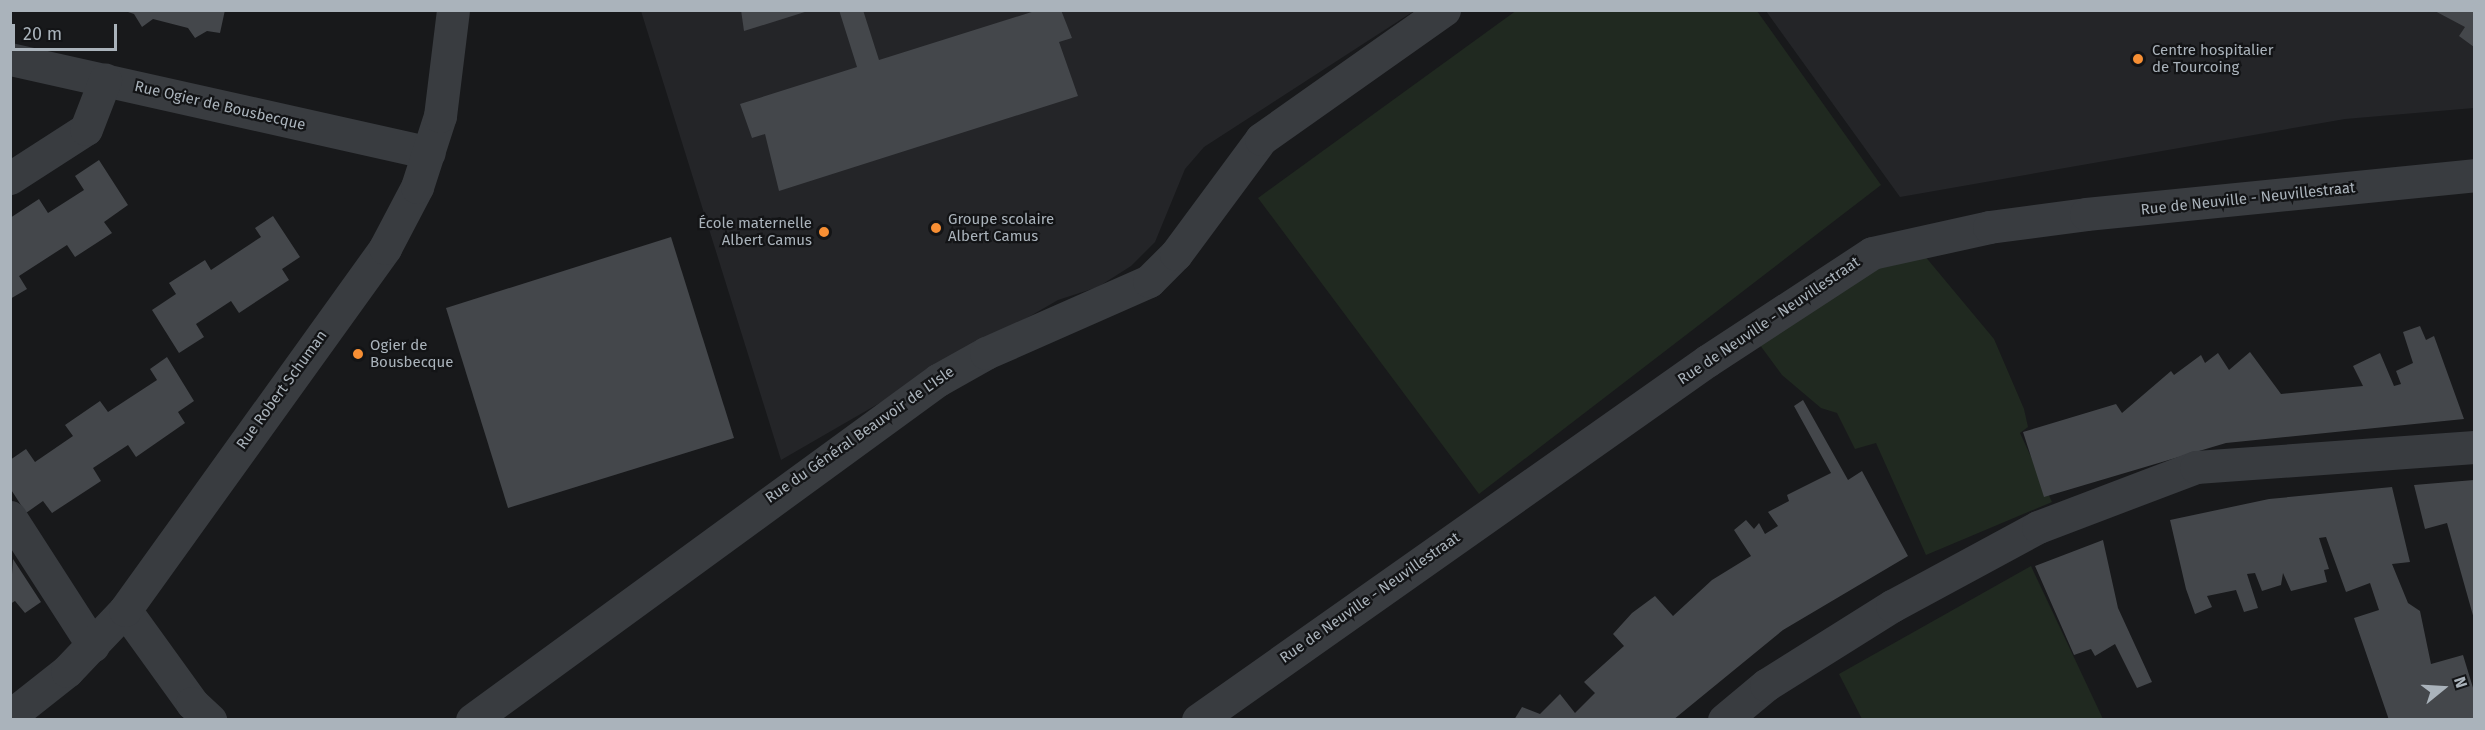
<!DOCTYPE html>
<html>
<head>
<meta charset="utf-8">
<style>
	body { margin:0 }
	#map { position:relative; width:2485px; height:730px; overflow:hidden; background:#18191b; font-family:"Fira Sans",sans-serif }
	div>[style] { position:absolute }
	.built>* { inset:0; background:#242528 }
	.green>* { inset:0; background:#202920 }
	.building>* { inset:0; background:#44474b }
	.minor>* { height:33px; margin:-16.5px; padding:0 16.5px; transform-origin:16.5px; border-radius:16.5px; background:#393c40 }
	.dots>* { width:16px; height:16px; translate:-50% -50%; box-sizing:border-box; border:3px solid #131416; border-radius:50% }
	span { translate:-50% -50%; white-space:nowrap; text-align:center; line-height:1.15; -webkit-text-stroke:4.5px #131416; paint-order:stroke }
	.poi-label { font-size:15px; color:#aab3bb }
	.left { translate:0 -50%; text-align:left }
	.right { translate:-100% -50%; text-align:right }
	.street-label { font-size:15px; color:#aab3bb }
	.frame { position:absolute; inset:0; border:12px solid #aab3bb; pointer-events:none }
	.north { position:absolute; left:2413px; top:658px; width:60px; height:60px; -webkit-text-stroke:4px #131416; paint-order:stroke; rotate:72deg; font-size:16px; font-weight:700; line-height:24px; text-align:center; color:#aab3bb }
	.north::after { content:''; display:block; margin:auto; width:21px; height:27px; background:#aab3bb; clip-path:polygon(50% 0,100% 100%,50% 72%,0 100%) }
	.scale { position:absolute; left:12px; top:24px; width:105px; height:27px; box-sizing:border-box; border:3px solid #aab3bb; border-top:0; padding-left:8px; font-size:18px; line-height:21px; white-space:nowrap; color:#aab3bb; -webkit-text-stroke:4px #131416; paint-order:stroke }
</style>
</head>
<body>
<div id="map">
	<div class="built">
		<i style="clip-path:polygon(641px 11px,1414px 11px,1204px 147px,1185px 169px,1155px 242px,1131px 266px,1098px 287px,1058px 300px,781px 460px)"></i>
		<i style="clip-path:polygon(1766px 11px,2474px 11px,2474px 108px,2345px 119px,1900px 197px)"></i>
	</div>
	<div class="green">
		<i style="clip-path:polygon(1517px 10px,1757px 11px,1881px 185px,1479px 494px,1258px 198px)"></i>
		<i style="clip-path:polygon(1914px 243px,1994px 339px,2024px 409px,2028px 427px,2020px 433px,2052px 502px,1926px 555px,1876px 443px,1855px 449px,1837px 413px,1821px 408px,1782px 375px,1754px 337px)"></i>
		<i style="clip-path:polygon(2031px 566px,2103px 719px,1862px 719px,1839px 674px)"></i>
	</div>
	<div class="building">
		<i style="clip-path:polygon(122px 10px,225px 10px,220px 33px,207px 31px,195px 38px,188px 28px,153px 19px,142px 27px,134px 14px)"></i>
		<i style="clip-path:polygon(741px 10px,808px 10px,808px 11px,744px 31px)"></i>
		<i style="clip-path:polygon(839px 10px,863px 10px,879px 60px,1038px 10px,1061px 10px,1072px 38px,1059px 42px,1078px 96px,779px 191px,765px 134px,752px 138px,740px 104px,857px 67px)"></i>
		<i style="clip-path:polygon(2433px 10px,2474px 10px,2474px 47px,2459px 36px,2465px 27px)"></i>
		<i style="clip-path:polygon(99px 160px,128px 205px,104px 222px,112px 233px,75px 257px,67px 245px,19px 276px,27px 289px,10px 299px,10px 218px,39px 199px,48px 213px,84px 190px,75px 176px)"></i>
		<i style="clip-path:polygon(273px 216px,300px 257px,282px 269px,289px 280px,239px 313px,231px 301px,196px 324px,204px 337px,179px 353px,152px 310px,176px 294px,169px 283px,205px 260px,211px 270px,261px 237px,255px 228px)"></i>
		<i style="clip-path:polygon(671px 237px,734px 438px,508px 508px,446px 308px)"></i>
		<i style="clip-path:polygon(2420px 326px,2426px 340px,2434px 336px,2464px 419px,2226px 443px,2044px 497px,2023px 432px,2116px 404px,2122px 413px,2171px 371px,2174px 375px,2201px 355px,2205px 363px,2218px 353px,2229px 370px,2250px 352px,2281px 394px,2363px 386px,2353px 366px,2380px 353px,2394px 386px,2401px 384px,2396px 371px,2413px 363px,2403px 332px)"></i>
		<i style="clip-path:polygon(167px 357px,194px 401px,178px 412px,185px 423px,136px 457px,128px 445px,93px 468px,101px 481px,52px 513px,43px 501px,26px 513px,10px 488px,10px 460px,26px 449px,35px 462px,73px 436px,65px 425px,100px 401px,108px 412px,157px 380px,150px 369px)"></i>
		<i style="clip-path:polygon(1803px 400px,1848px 480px,1862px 471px,1908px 556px,1783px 630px,1673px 720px,1514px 720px,1522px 707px,1540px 714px,1560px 694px,1575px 713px,1595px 693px,1584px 682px,1624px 646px,1613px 634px,1632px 613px,1655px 596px,1673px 616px,1712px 580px,1751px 556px,1734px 530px,1746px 520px,1754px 529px,1759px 523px,1765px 534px,1778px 526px,1768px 512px,1789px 501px,1787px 495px,1831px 473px,1794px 406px)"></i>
		<i style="clip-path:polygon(2474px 480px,2474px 619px,2447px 523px,2425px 529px,2414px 485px)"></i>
		<i style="clip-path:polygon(2392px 487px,2410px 562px,2392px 564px,2408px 603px,2420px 611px,2431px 664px,2463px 655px,2474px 691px,2474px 720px,2389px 720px,2354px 618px,2379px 610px,2370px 583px,2346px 592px,2326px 537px,2319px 538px,2329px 569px,2324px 570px,2327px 582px,2291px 591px,2283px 573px,2281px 585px,2262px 591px,2255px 573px,2247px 574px,2258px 608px,2244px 612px,2236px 590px,2207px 596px,2212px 607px,2195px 614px,2186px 589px,2170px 520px,2269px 499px)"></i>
		<i style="clip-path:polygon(2103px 540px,2118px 608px,2152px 682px,2137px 688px,2115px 644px,2095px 656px,2091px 649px,2074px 655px,2035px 566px)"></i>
		<i style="clip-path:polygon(13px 559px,41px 602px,25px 613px,15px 601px,10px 604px)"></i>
	</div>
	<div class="minor">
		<i style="left:10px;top:59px;width:429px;rotate:12.6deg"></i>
		<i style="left:10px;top:178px;width:90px;rotate:-32.8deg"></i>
		<i style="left:86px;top:129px;width:53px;rotate:-68.8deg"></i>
		<i style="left:10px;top:517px;width:153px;rotate:57.2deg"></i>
		<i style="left:125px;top:610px;width:115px;rotate:54.2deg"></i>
		<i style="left:192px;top:703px;width:25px;rotate:43deg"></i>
		<i style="left:10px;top:716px;width:73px;rotate:-38.3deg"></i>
		<i style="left:67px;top:671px;width:84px;rotate:-46.4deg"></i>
		<i style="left:125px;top:610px;width:446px;rotate:-54.3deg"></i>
		<i style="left:385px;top:248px;width:69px;rotate:-62.3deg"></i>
		<i style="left:417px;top:187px;width:75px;rotate:-72.1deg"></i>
		<i style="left:440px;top:116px;width:107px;rotate:-83deg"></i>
		<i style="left:472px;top:720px;width:577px;rotate:-36.12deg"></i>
		<i style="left:938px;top:380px;width:55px;rotate:-29.4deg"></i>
		<i style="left:986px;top:353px;width:178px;rotate:-23.8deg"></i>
		<i style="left:1149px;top:281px;width:38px;rotate:-45deg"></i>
		<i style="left:1176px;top:254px;width:143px;rotate:-53.5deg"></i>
		<i style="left:1261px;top:139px;width:224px;rotate:-35.2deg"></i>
		<i style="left:1198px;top:720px;width:623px;rotate:-35.2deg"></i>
		<i style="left:1707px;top:361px;width:197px;rotate:-33.2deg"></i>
		<i style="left:1872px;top:253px;width:120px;rotate:-12.5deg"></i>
		<i style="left:1989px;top:227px;width:98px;rotate:-7.6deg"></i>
		<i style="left:2086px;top:214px;width:390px;rotate:-5.7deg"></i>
		<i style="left:1724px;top:720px;width:55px;rotate:-39.8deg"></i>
		<i style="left:1766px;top:685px;width:149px;rotate:-32.1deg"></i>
		<i style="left:1892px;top:606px;width:166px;rotate:-28.4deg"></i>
		<i style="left:2038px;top:527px;width:169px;rotate:-20.8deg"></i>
		<i style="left:2196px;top:467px;width:279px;rotate:-4.1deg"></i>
	</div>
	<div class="dots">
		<i style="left:2138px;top:59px;background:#f78f34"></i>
		<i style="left:936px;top:228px;background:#f78f34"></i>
		<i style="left:824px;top:232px;background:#f78f34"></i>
		<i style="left:358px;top:354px;background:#f78f34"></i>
	</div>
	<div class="poi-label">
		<span class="left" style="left:2152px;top:59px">Centre hospitalier<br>de Tourcoing</span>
		<span class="left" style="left:948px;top:228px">Groupe scolaire<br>Albert Camus</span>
		<span class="right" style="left:812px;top:232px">École maternelle<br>Albert Camus</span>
		<span class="left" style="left:370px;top:354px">Ogier de<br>Bousbecque</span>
	</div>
	<div class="street-label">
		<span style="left:220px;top:106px;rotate:13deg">Rue Ogier de Bousbecque</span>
		<span style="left:2248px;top:199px;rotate:-6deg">Rue de Neuville - Neuvillestraat</span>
		<span style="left:1769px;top:321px;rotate:-34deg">Rue de Neuville - Neuvillestraat</span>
		<span style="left:282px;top:390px;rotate:-54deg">Rue Robert Schuman</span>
		<span style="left:860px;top:435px;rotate:-35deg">Rue du Général Beauvoir de L'Isle</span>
		<span style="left:1370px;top:598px;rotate:-35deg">Rue de Neuville - Neuvillestraat</span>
	</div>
	<div class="frame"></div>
	<div class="north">N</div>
	<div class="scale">20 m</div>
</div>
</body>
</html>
